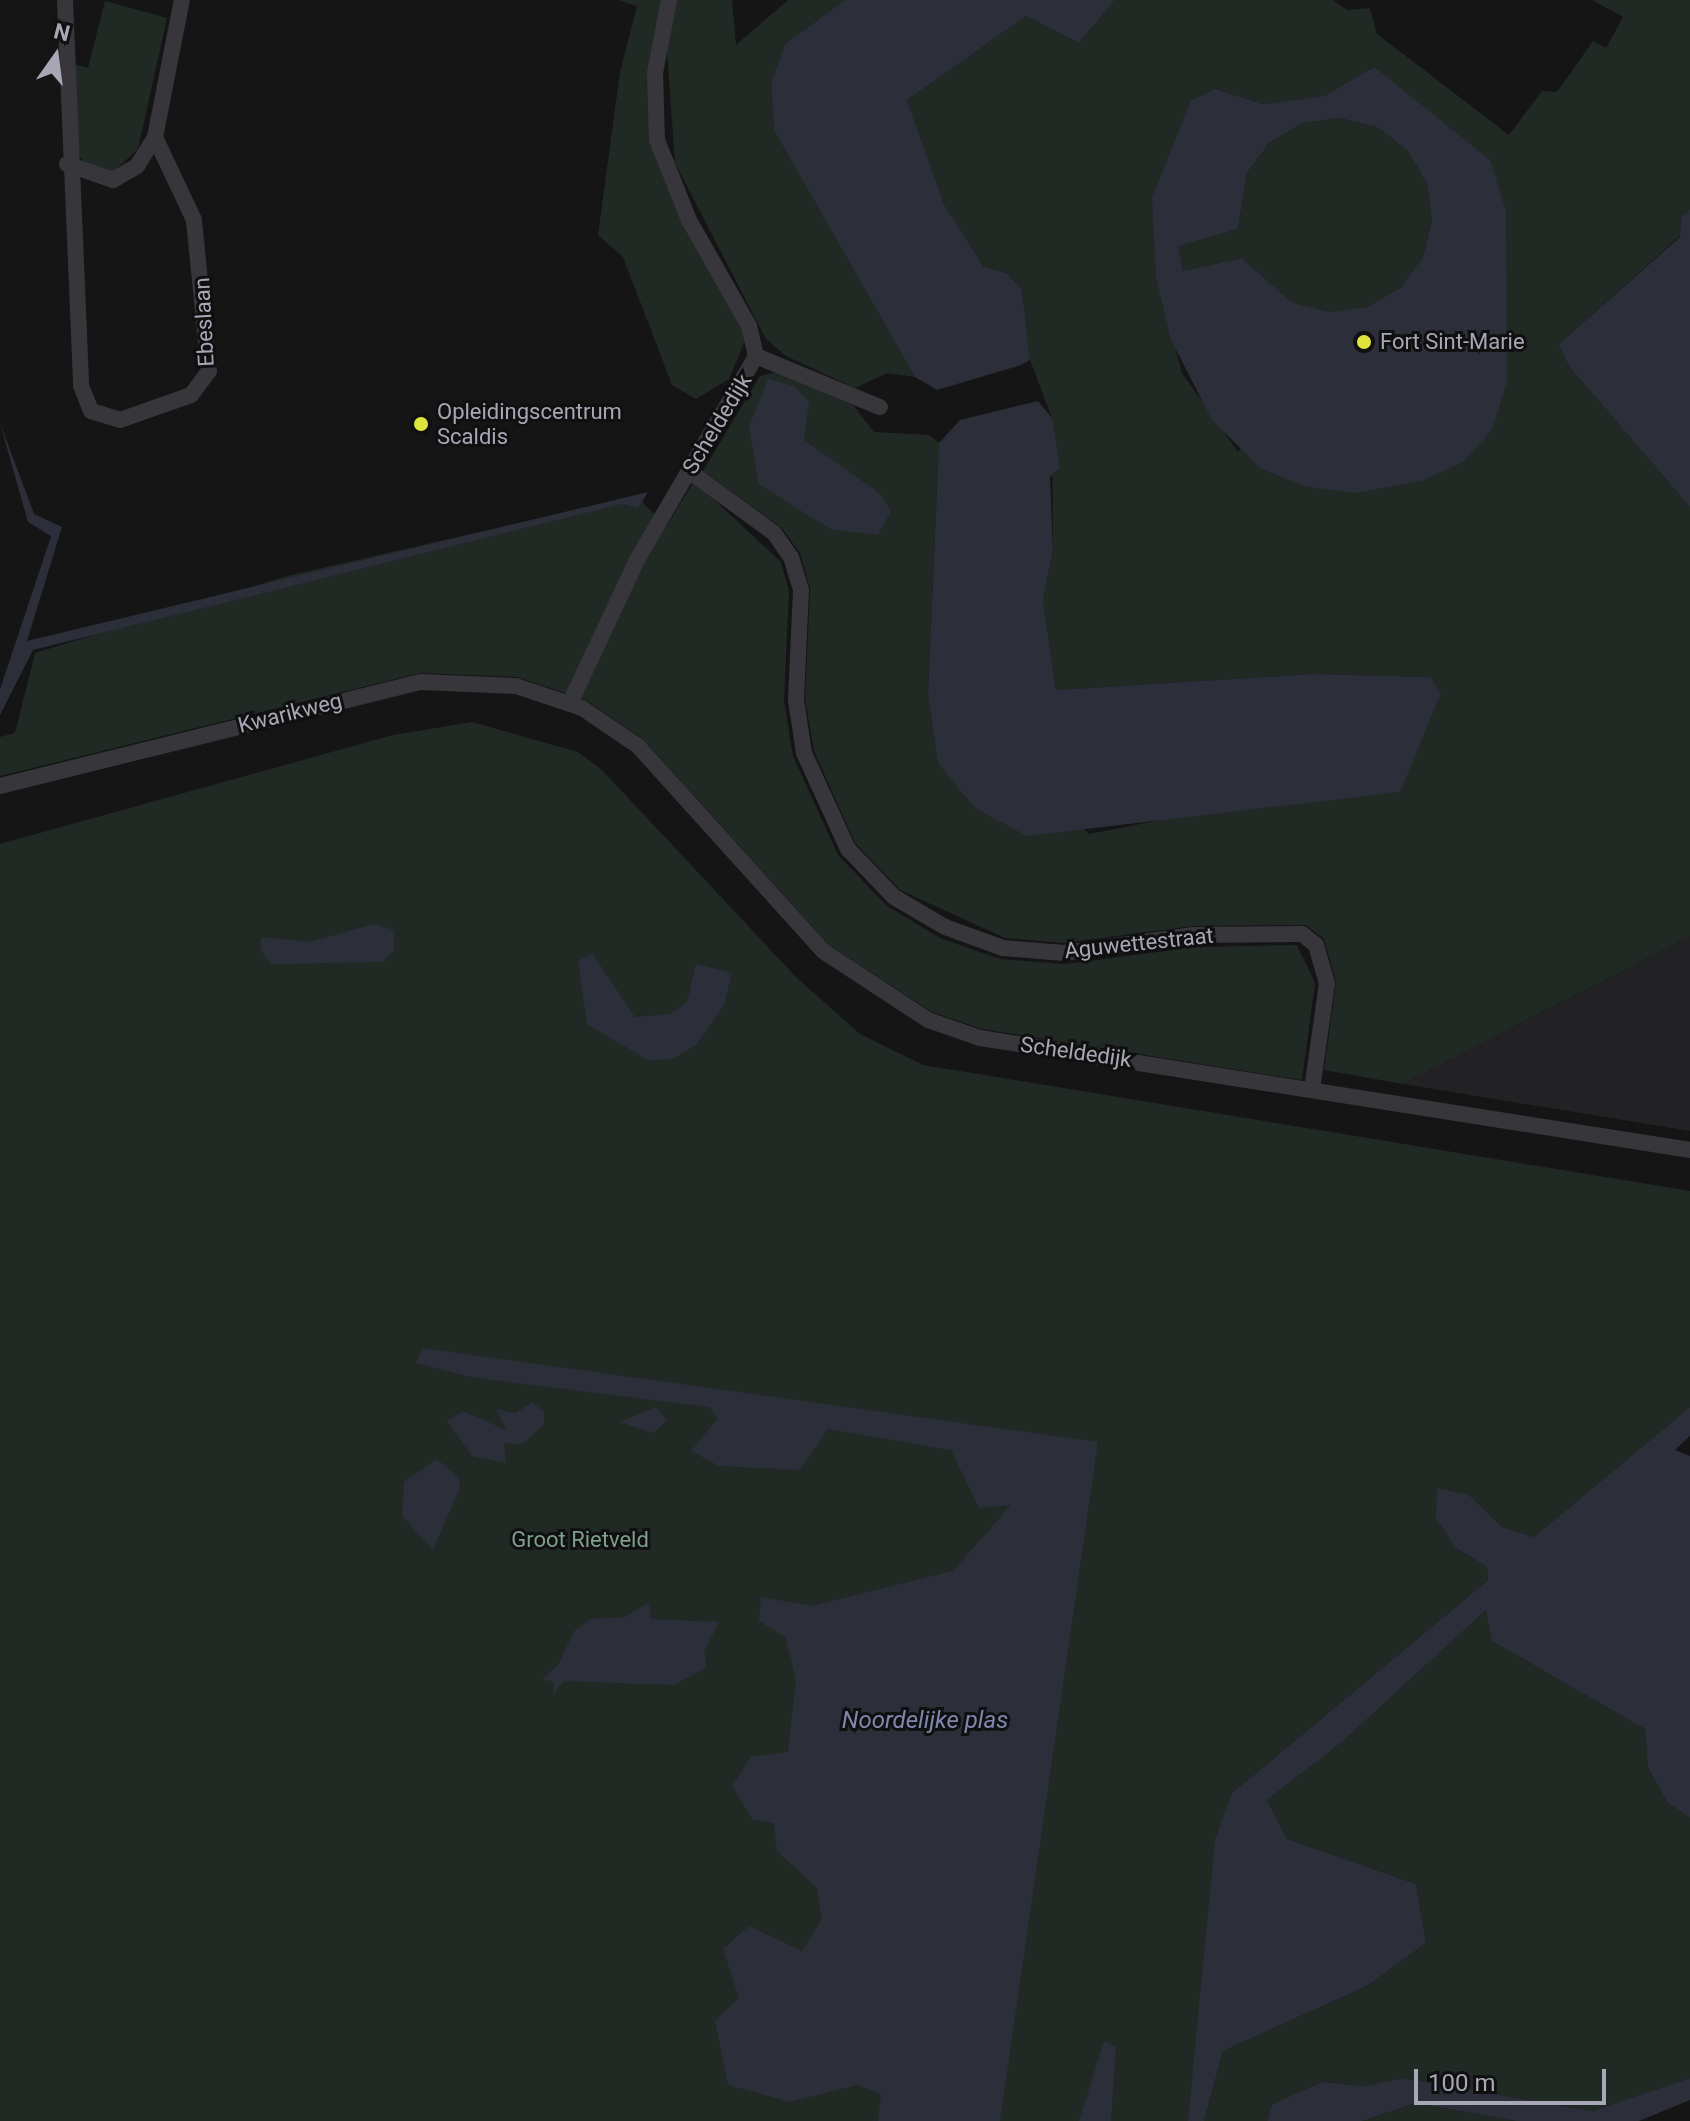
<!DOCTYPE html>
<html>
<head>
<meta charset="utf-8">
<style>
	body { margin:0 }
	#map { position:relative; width:1690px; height:2121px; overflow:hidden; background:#151516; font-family:Roboto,sans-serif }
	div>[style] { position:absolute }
	.built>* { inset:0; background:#222123 }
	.green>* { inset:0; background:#212925 }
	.water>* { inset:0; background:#2c2e39 }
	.minor>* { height:16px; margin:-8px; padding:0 8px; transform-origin:8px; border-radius:8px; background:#37363b }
	.dots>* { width:22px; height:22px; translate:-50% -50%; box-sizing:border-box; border:4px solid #101011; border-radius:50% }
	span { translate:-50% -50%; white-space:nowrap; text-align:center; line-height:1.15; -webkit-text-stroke:6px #101011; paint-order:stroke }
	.street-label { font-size:22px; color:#a8a7b5 }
	.poi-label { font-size:22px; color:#a8a7b5 }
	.left { translate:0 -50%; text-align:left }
	.park-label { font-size:22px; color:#7f9f8e }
	.water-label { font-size:24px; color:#8087ae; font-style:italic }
	.north { position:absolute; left:16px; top:16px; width:80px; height:80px; -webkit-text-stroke:6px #101011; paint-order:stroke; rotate:14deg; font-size:22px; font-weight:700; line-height:32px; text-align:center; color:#a8a7b5 }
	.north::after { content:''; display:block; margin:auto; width:28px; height:36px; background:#a8a7b5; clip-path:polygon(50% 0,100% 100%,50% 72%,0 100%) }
	.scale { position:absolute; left:1414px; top:2069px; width:192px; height:36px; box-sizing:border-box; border:4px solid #a8a7b5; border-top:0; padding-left:10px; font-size:24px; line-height:28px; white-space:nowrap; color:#a8a7b5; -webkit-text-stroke:6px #101011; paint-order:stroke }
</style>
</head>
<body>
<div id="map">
	<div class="built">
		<i style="clip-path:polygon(1690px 936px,1690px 1131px,1403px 1084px)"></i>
	</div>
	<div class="green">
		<i style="clip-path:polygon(618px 0,663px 0,649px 84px,657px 162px,746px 338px,729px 379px,696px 399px,672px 385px,623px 257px,598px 235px,620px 72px,637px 6px)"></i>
		<i style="clip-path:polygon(677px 0,732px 0,736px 45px,788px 0,845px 0,785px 44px,771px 82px,774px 129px,915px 377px,887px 373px,855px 388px,786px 356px,766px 339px,675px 163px,666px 38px)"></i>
		<i style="clip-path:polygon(evenodd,1115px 0,1333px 0,1347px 10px,1370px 8px,1377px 34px,1509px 135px,1542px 91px,1557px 92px,1593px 41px,1606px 48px,1623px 17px,1592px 0,1690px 0,1690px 209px,1681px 217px,1680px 236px,1559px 344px,1568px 365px,1690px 507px,1690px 936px,1403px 1084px,1324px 1070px,1336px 982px,1324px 939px,1306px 925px,1193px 926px,1064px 943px,1005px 938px,900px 890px,855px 843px,814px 751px,805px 699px,810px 589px,800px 553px,782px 528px,703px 471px,760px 376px,777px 372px,853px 405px,874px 432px,929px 435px,939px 443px,928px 693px,1089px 834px,1228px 807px,1400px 792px,1430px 677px,1313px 674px,1056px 690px,1043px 600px,1053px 551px,1052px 418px,1030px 360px,1022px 290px,1007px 273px,984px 267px,944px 204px,907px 100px,1026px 16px,1079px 43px,1115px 0,1374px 67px,1506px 211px,1238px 452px,1182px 373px,1156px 277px,1215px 89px,1263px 104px,1324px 96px,1374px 67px)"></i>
		<i style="clip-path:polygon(105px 1px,167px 18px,138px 149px,112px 173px,88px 167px,76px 152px,73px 64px,88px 68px)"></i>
		<i style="clip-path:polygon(1340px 118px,1377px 127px,1407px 150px,1427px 183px,1432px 220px,1423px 257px,1400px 288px,1367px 307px,1330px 313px,1293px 303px,1242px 258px,1183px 271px,1177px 246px,1238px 229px,1247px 173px,1269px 143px,1302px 123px)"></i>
		<i style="clip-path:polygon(694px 481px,781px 562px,789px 591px,784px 701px,793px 756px,838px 855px,887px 906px,940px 938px,1000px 959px,1065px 964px,1195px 947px,1297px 945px,1315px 983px,1302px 1080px,982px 1029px,932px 1012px,829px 945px,643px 739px,586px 700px,517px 677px,420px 673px,0 776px,0 737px,15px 733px,35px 653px,291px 575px,637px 496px,666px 527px)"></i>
		<i style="clip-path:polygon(472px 722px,578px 752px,602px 770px,796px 977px,860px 1034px,923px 1065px,1690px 1191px,1690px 1407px,1534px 1537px,1502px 1527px,1469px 1495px,1456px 1548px,1487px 1567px,1488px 1580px,1232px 1793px,1188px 2121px,0 2121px,0 844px,393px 735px)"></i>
		<i style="clip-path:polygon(1487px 1609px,1492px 1641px,1645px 1729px,1648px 1768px,1667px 1802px,1690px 1818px,1690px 2078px,1592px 2111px,1402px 2078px,1365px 2086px,1322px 2082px,1272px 2104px,1267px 2121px,1204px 2121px,1223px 2051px,1367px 1986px,1426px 1943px,1416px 1884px,1287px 1839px,1267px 1800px,1342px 1742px)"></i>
		<i style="clip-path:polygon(1416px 2103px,1516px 2121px,1362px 2121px)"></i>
	</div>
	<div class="water">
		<i style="clip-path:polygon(845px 0,1115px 0,1079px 43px,1026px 16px,907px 100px,944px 204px,984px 267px,1007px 273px,1022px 290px,1030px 360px,1021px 365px,937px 390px,915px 377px,774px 130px,771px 82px,785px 44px)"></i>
		<i style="clip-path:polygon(evenodd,1374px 67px,1490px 160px,1506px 211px,1507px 382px,1492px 430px,1463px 462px,1424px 480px,1356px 493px,1303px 486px,1260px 468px,1212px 420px,1171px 340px,1156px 277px,1152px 198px,1191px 101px,1215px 89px,1263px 104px,1324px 96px,1374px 67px,1340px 118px,1377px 127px,1407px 150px,1427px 183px,1432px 220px,1423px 257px,1400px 288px,1367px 307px,1330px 312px,1293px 303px,1242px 258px,1183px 271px,1178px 246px,1238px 229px,1247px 173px,1269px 143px,1302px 123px,1340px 118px)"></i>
		<i style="clip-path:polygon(1690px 209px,1690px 507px,1568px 365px,1559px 344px,1680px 237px,1681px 217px)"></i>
		<i style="clip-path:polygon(768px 379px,794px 386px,809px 402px,804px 440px,878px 492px,891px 511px,878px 535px,830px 529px,759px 484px,749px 427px)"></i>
		<i style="clip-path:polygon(1038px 401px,1052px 418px,1060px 468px,1050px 477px,1053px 551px,1043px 600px,1056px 690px,1313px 674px,1430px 677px,1441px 693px,1400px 792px,1027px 836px,975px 808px,938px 763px,928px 693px,939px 443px,960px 420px)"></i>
		<i style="clip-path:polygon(0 423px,34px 514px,62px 527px,27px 641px,648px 492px,638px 508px,622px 504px,33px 650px,0 715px,0 689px,51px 536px,28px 522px)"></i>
		<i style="clip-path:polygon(374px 924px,394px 930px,394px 950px,383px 962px,271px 964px,261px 951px,261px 937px,310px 942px)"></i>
		<i style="clip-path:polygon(592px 953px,635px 1017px,670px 1014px,687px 1002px,696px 964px,732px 973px,724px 1005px,696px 1045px,673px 1059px,648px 1060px,587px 1024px,578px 961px)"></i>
		<i style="clip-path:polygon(422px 1348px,1098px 1442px,1000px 2121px,878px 2121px,881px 2094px,857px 2085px,790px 2102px,728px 2085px,715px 2021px,739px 1998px,723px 1949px,749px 1926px,802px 1951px,822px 1919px,817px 1888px,777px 1851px,774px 1823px,752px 1819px,732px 1786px,751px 1757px,788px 1752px,796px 1679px,785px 1637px,759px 1621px,761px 1597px,812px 1606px,953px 1571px,1011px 1505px,979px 1508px,951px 1450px,828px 1429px,800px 1470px,719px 1466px,691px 1451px,717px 1419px,710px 1407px,471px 1377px,416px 1363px)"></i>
		<i style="clip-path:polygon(532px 1402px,544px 1412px,544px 1425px,522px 1444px,504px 1443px,506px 1463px,472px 1456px,447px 1421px,463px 1411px,506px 1430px,496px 1409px,516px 1413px)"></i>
		<i style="clip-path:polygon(656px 1407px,667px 1421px,653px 1433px,620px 1422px)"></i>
		<i style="clip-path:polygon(1690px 1407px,1690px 1436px,1675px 1450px,1690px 1456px,1690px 1818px,1667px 1802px,1648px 1768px,1645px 1729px,1492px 1641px,1486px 1610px,1342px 1742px,1267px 1800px,1287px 1839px,1416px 1884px,1426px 1943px,1367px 1986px,1223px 2051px,1204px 2121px,1188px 2121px,1215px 1840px,1232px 1793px,1488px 1580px,1487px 1567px,1456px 1548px,1436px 1518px,1437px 1488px,1469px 1495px,1502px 1527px,1534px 1537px)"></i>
		<i style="clip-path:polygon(437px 1459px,459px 1478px,460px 1488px,433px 1550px,402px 1516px,404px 1482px)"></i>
		<i style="clip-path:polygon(649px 1602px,651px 1619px,719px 1622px,704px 1652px,707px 1667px,674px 1685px,564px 1681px,553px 1695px,554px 1682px,542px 1679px,558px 1665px,574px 1631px,591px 1619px,625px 1617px)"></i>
		<i style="clip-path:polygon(1104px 2041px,1116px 2047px,1111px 2121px,1079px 2121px)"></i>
		<i style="clip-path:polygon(1402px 2078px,1592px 2111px,1690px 2078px,1690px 2100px,1639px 2121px,1516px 2121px,1416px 2103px,1362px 2121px,1267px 2121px,1272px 2104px,1322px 2082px,1365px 2086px)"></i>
	</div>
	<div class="minor">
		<i style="left:65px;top:0;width:386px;rotate:87.6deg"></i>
		<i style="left:81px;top:386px;width:27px;rotate:68deg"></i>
		<i style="left:91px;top:411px;width:30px;rotate:17deg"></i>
		<i style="left:120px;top:420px;width:75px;rotate:-19.4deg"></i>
		<i style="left:191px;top:395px;width:30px;rotate:-53deg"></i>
		<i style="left:209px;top:371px;width:152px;rotate:-95.7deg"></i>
		<i style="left:194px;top:220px;width:92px;rotate:-115.2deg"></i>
		<i style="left:155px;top:137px;width:140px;rotate:-78.9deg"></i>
		<i style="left:67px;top:164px;width:49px;rotate:19.2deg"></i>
		<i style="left:113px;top:180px;width:28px;rotate:-30deg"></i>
		<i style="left:137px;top:166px;width:34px;rotate:-58deg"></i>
		<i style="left:756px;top:356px;width:134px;rotate:22.4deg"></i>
		<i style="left:689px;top:471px;width:105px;rotate:36.1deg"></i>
		<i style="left:774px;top:533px;width:29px;rotate:55deg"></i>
		<i style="left:791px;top:557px;width:34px;rotate:73deg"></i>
		<i style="left:801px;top:590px;width:110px;rotate:92.6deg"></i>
		<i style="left:796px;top:700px;width:54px;rotate:81.4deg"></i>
		<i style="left:804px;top:753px;width:106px;rotate:65.4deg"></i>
		<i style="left:848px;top:849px;width:66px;rotate:46.2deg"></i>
		<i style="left:894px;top:897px;width:59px;rotate:30.5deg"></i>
		<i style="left:945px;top:927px;width:62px;rotate:19.9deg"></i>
		<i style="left:1003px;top:948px;width:61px;rotate:4.7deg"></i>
		<i style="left:1064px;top:953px;width:131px;rotate:-7.9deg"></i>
		<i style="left:1194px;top:935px;width:108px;rotate:-0.5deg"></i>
		<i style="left:1302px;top:934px;width:18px;rotate:38deg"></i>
		<i style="left:1316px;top:945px;width:40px;rotate:74deg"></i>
		<i style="left:1327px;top:983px;width:108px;rotate:98deg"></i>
		<i style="left:570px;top:703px;width:160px;rotate:-64.9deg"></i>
		<i style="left:638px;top:558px;width:234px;rotate:-59.7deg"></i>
		<i style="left:756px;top:356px;width:31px;rotate:-103deg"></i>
		<i style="left:749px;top:326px;width:122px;rotate:-119.5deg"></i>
		<i style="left:689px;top:220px;width:86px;rotate:-111.8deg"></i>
		<i style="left:657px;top:140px;width:67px;rotate:-91.7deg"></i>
		<i style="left:655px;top:73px;width:74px;rotate:-79.1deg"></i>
		<i style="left:0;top:786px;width:434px;rotate:-13.9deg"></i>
		<i style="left:421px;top:682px;width:95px;rotate:2.4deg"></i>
		<i style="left:516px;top:686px;width:70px;rotate:18.4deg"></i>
		<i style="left:582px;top:708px;width:68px;rotate:34.2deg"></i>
		<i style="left:638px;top:746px;width:276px;rotate:47.9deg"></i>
		<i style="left:823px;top:951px;width:126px;rotate:33.3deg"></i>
		<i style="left:928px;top:1020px;width:55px;rotate:19.1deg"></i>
		<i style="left:980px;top:1038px;width:719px;rotate:8.96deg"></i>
	</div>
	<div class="dots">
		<i style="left:1364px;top:342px;background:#dee63d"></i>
		<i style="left:421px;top:424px;background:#dee63d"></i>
	</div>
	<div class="street-label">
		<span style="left:204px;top:322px;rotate:-93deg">Ebeslaan</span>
		<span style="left:717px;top:424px;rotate:-59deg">Scheldedijk</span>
		<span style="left:290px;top:713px;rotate:-14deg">Kwarikweg</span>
		<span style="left:1139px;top:943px;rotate:-6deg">Aguwettestraat</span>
		<span style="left:1076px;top:1052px;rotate:8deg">Scheldedijk</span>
	</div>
	<div class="poi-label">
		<span class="left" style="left:1380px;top:342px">Fort Sint-Marie</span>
		<span class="left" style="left:437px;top:424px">Opleidingscentrum<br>Scaldis</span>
	</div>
	<div class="park-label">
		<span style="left:580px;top:1540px">Groot Rietveld</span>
	</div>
	<div class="water-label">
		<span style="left:925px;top:1721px">Noordelijke plas</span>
	</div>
	<div class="north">N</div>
	<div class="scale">100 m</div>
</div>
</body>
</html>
